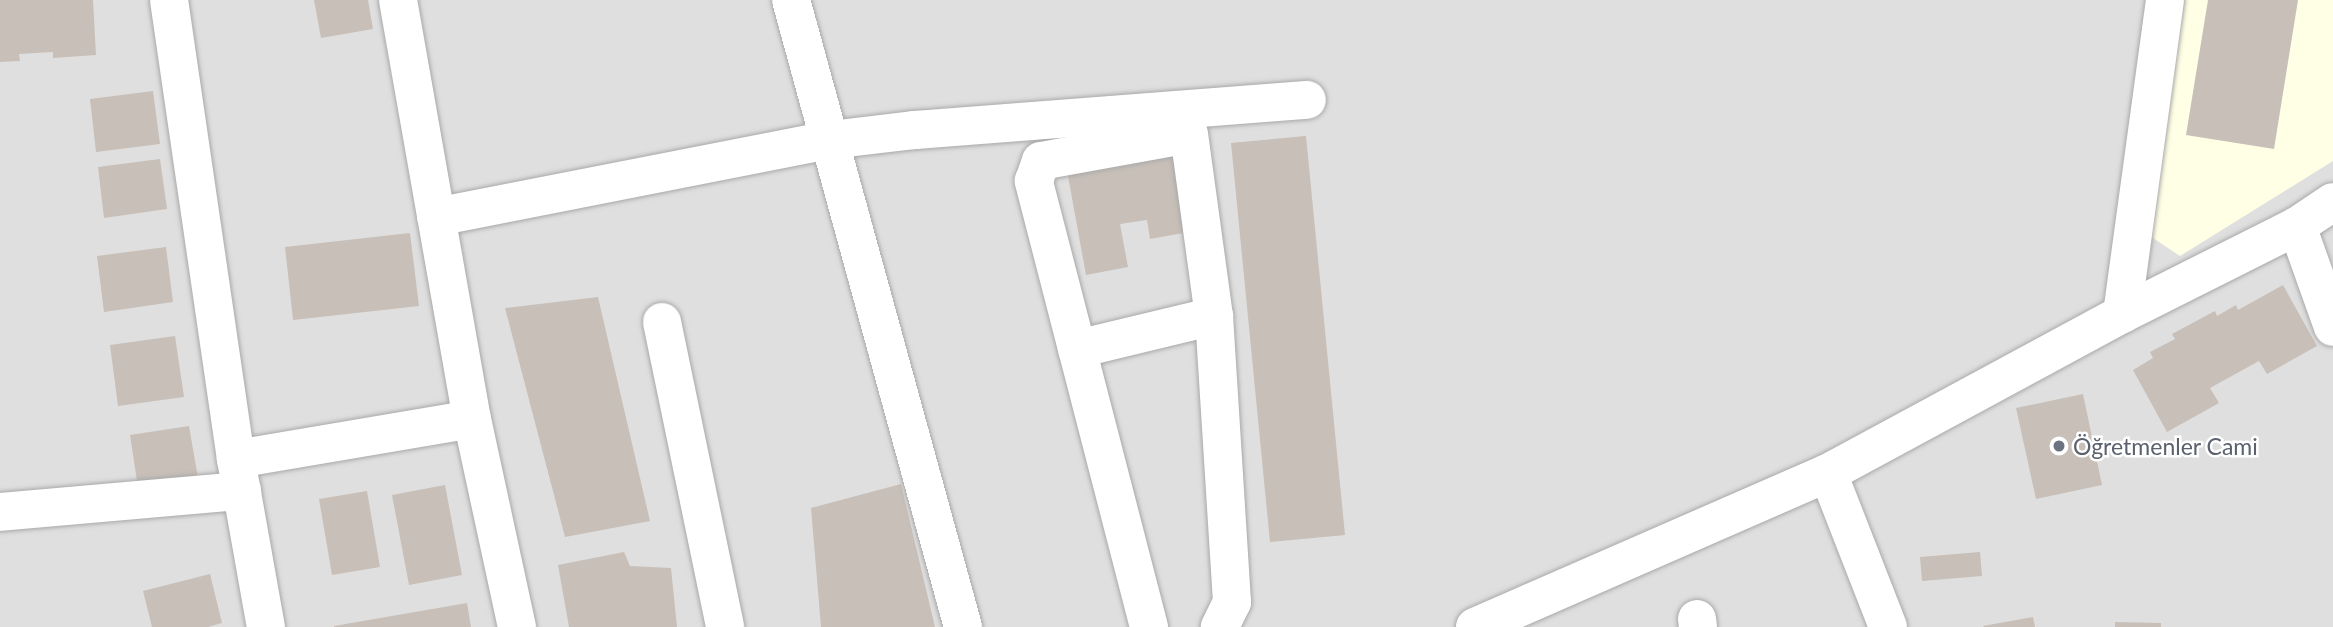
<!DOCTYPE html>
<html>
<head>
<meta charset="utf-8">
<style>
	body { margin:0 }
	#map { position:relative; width:2333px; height:627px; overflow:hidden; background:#f2efe9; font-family:Lato,sans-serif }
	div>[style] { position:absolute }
	.residential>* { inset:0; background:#e0dfdf }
	.education>* { inset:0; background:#ffffe5 }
	.building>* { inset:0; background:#c7bfb8 }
	.roads { filter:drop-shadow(0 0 2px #a9a9a9) drop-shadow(0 0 2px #a9a9a9) }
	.minor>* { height:38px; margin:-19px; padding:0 19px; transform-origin:19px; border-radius:19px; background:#fff }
	.dots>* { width:19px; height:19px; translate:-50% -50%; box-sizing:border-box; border:4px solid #fff; border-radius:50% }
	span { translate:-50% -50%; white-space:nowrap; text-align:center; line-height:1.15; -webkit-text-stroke:5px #fff; paint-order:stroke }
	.worship-label { font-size:23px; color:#5b616d }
	.left { translate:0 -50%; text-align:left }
</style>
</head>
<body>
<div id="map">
	<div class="residential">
		<i style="clip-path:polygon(0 0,2333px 0,2333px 627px,0 627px)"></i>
	</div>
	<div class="education">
		<i style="clip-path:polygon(2185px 0,2333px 0,2333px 161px,2180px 256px,2147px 234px)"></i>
	</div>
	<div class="building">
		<i style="clip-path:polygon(0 0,93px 0,96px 55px,53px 58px,53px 52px,19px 54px,20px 61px,0 62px)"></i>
		<i style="clip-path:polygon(314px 0,368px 0,373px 29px,321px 38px)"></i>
		<i style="clip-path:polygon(2208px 0,2298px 0,2274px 149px,2186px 135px)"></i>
		<i style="clip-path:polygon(153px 91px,160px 144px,96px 152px,90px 99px)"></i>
		<i style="clip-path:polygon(1306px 136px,1345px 535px,1270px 542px,1231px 143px)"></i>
		<i style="clip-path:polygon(1172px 145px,1189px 232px,1150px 239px,1147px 220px,1120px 224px,1128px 267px,1086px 275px,1066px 165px)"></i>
		<i style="clip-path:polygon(160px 159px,167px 209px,104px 218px,98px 167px)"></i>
		<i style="clip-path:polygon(410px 233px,419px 306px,293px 320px,285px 247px)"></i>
		<i style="clip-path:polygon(166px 247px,173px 302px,104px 312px,97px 256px)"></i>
		<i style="clip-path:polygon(2283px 285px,2317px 346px,2267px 374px,2259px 361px,2210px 388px,2219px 403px,2167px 432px,2133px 370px,2153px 358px,2150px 352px,2175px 339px,2172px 334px,2215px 311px,2217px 316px,2236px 305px,2238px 310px)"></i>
		<i style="clip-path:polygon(598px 297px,650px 521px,565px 537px,505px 308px)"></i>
		<i style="clip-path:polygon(175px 336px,184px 397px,118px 406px,110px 345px)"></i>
		<i style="clip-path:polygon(2083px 394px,2102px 485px,2036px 499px,2016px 408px)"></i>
		<i style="clip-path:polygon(189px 426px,198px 478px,138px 488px,130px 435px)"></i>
		<i style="clip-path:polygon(901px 484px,935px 627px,821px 627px,811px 508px)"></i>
		<i style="clip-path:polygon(445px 485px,462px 575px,409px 585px,392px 495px)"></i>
		<i style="clip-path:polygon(367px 491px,380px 567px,332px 575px,319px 499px)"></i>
		<i style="clip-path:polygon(624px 552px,630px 566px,671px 568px,677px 627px,569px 627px,558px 565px)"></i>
		<i style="clip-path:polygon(1980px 552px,1982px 576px,1922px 581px,1920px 557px)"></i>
		<i style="clip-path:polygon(210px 574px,222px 623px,208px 627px,152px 627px,143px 591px)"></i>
		<i style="clip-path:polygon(467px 603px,471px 627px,334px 627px,334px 626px)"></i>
		<i style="clip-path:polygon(2033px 617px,2035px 627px,1984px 627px,1983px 626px)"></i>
		<i style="clip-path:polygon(2115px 622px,2161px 623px,2161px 627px,2115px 627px)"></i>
	</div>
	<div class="roads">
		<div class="minor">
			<i style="left:169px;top:0;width:464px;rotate:81.7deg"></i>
			<i style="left:236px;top:459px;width:171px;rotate:79.9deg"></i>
			<i style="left:398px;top:0;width:425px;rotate:80deg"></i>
			<i style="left:472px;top:419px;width:213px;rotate:77.8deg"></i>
			<i style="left:791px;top:0;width:650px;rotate:74.66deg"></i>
			<i style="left:436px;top:217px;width:401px;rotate:-11.1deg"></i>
			<i style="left:830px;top:140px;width:86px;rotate:-6.7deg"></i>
			<i style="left:915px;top:130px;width:393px;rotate:-4.4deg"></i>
			<i style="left:2297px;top:226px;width:107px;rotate:70.4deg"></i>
			<i style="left:2122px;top:314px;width:317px;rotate:-82.2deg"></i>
			<i style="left:662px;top:322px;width:311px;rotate:78.3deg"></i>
			<i style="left:1077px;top:349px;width:141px;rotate:-13.5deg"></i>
			<i style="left:236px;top:459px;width:239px;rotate:-9.6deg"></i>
			<i style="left:1828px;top:473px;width:165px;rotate:68.7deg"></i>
			<i style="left:0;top:512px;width:243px;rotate:-5deg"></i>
			<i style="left:1697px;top:619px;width:8px;rotate:83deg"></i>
			<i style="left:1149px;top:627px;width:461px;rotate:-104.5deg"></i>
			<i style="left:1034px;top:181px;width:21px;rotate:-71deg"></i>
			<i style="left:1041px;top:161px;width:150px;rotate:-10.3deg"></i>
			<i style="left:1189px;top:134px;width:184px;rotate:82.2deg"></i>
			<i style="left:1214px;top:316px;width:287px;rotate:86.4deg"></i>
			<i style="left:1232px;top:602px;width:28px;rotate:116deg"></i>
			<i style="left:1475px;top:627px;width:385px;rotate:-23.6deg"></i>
			<i style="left:1828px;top:473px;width:334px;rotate:-28.4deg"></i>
			<i style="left:2122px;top:314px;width:196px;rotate:-26.7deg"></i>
			<i style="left:2297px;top:226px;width:43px;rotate:-33.7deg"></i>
		</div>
	</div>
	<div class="dots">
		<i style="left:2059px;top:446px;background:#6b7280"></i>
	</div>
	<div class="worship-label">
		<span class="left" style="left:2073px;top:446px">Öğretmenler Cami</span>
	</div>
</div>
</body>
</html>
